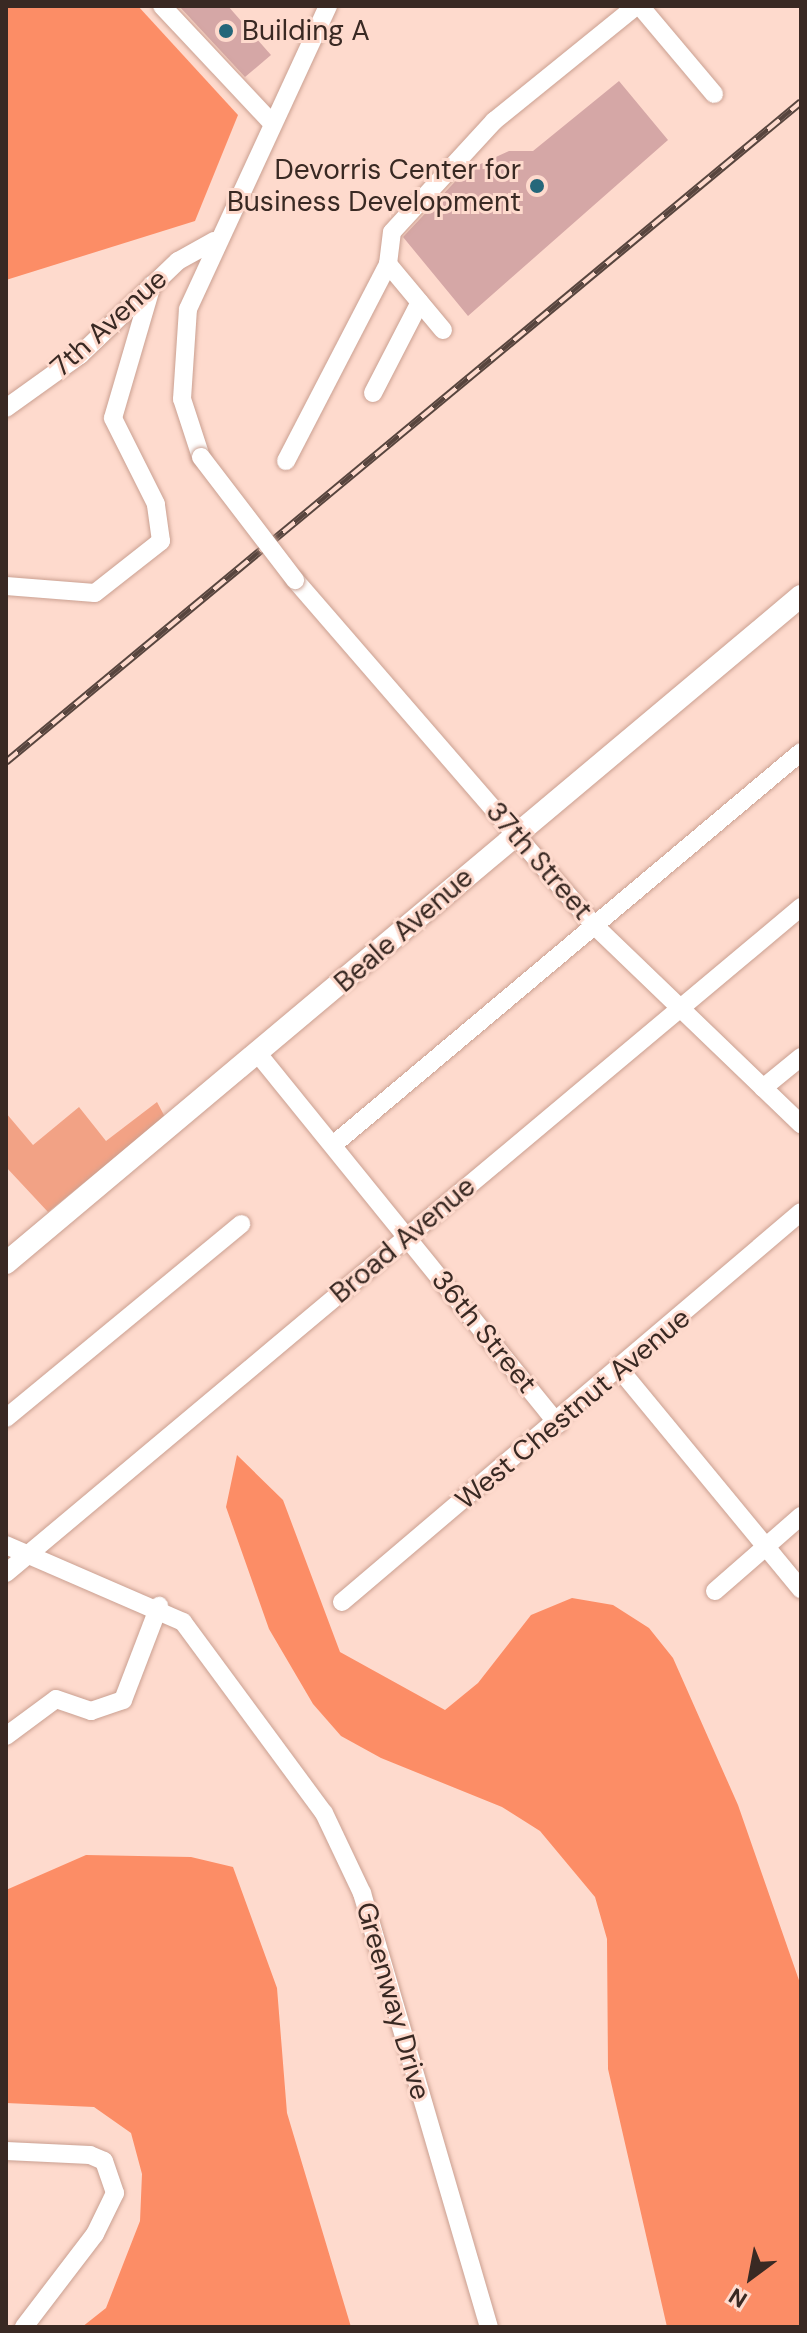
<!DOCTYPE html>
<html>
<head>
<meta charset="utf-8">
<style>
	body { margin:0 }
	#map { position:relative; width:807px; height:2333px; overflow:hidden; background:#fedacd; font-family:"DM Sans",sans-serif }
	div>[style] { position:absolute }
	.green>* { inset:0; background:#f2a285 }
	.forest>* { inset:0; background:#fc8d66 }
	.building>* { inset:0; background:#d5a7a6 }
	.roads { filter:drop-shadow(0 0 2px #caa091) drop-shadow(0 0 2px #caa091) }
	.minor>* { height:18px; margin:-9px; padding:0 9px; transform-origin:9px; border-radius:9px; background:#fff }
	.major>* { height:22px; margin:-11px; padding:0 11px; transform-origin:11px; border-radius:11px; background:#fff }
	.rail>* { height:8px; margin-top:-4px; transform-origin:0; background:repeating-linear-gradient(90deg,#fedacd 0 15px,#58453e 0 30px); box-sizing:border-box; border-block:2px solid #58453e }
	.bridges { filter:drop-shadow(0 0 2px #caa091) drop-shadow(0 0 2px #caa091) }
	.minor-bridge>* { height:18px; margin:-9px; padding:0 9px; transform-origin:9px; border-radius:9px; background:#fff }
	.dots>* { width:22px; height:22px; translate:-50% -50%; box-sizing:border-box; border:4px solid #fedacd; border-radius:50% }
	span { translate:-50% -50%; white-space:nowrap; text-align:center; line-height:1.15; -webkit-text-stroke:6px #fedacd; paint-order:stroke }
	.poi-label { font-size:28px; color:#392923 }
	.left { translate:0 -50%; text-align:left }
	.right { translate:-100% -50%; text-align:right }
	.street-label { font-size:28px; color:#392923 }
	.frame { position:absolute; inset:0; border:8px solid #392923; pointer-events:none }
	.north { position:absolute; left:711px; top:2237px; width:80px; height:80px; -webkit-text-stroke:6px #fedacd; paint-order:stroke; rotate:212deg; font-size:22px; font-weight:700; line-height:32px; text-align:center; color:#392923 }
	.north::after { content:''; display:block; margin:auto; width:28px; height:36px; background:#392923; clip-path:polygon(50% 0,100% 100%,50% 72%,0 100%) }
</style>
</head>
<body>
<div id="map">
	<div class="green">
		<i style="clip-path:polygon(157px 1102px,165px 1117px,48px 1212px,6px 1167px,6px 1113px,33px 1145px,79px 1107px,106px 1141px)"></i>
	</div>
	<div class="forest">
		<i style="clip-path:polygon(6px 6px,138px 6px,238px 115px,195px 221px,6px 280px)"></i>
		<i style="clip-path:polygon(237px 1455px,283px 1500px,340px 1652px,445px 1710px,478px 1683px,531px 1615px,572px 1598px,613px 1605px,649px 1628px,673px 1658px,738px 1805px,801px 1986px,801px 2327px,667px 2327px,608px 2069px,607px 1939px,595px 1897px,540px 1831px,502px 1807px,381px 1758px,341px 1736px,313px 1704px,269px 1629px,226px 1507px)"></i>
		<i style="clip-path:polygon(86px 1855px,191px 1857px,233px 1867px,277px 1988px,287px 2113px,351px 2327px,82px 2327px,106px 2308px,140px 2221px,142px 2174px,131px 2133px,94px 2107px,6px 2103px,6px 1890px)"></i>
	</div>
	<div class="building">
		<i style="clip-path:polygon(179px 6px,228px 6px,271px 55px,245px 77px)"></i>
		<i style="clip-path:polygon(619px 81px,668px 140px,468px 316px,403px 237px,465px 171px,509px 151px,533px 151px)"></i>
	</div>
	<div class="roads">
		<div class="minor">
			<i style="left:162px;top:6px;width:161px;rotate:46.8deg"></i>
			<i style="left:640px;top:6px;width:115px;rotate:49.9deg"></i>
			<i style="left:443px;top:330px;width:86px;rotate:-129.8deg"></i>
			<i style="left:388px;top:264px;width:32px;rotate:-83deg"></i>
			<i style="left:392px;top:232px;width:151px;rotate:-47.4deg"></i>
			<i style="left:494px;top:121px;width:183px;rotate:-39deg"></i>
			<i style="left:373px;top:393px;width:102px;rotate:-62.7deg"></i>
			<i style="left:6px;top:408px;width:91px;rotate:-35.6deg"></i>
			<i style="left:80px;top:355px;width:136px;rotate:-43.8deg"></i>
			<i style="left:178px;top:261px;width:41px;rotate:-29.1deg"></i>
			<i style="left:201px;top:457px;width:61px;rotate:-108.1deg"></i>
			<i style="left:182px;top:399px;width:90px;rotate:-86.2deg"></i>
			<i style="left:188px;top:309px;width:334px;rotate:-65.2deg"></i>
			<i style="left:286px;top:461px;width:222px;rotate:-62.6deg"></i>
			<i style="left:295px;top:580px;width:458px;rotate:49.1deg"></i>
			<i style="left:595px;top:926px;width:286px;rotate:43.9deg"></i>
			<i style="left:6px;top:586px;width:89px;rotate:4.5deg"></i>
			<i style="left:95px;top:593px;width:84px;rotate:-38.2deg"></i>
			<i style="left:161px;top:541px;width:37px;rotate:-98deg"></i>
			<i style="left:156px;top:504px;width:96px;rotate:-116.6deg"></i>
			<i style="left:113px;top:418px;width:139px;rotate:-73.7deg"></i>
			<i style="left:259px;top:1055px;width:475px;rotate:51deg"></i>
			<i style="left:763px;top:1088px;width:49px;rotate:-39.2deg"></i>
			<i style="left:333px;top:1145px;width:611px;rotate:-40.02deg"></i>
			<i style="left:621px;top:1371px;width:283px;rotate:50.5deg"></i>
			<i style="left:6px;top:1418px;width:305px;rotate:-39.5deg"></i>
			<i style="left:6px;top:1545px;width:193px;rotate:23.5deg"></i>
			<i style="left:183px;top:1622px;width:237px;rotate:53.6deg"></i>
			<i style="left:324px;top:1813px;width:89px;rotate:64.6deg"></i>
			<i style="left:362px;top:1893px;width:452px;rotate:73.7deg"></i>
			<i style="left:6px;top:1573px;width:1037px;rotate:-39.95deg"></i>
			<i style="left:715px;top:1591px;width:114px;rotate:-41.1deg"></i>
			<i style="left:342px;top:1602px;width:602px;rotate:-40.35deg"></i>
			<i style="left:6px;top:1736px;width:62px;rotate:-36.5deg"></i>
			<i style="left:56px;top:1699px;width:37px;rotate:19deg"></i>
			<i style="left:91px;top:1711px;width:34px;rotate:-19deg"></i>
			<i style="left:123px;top:1700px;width:101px;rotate:-69deg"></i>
			<i style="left:6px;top:2151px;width:84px;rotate:2.7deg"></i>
			<i style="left:90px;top:2155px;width:15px;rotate:23deg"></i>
			<i style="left:104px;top:2161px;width:34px;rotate:71deg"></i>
			<i style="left:115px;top:2193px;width:46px;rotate:116deg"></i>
			<i style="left:95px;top:2234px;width:117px;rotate:127.4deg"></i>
		</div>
		<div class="major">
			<i style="left:6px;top:1263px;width:1038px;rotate:-40deg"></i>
		</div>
	</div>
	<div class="rail">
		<i style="left:6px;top:762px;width:1033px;rotate:-39.7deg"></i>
	</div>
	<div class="bridges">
		<div class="minor-bridge">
			<i style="left:201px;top:457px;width:155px;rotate:52.6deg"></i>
		</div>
	</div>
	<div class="dots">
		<i style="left:226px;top:31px;background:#25677a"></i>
		<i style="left:537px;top:186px;background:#25677a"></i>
	</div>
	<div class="poi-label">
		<span class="left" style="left:242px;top:31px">Building A</span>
		<span class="right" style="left:521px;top:186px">Devorris Center for<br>Business Development</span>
	</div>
	<div class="street-label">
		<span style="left:109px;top:323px;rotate:-42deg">7th Avenue</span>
		<span style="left:539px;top:861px;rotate:49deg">37th Street</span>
		<span style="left:404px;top:930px;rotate:-41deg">Beale Avenue</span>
		<span style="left:403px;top:1240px;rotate:-40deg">Broad Avenue</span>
		<span style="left:484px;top:1332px;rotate:51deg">36th Street</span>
		<span style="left:573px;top:1409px;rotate:-40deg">West Chestnut Avenue</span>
		<span style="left:393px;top:2001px;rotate:74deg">Greenway Drive</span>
	</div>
	<div class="frame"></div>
	<div class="north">N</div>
</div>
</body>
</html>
